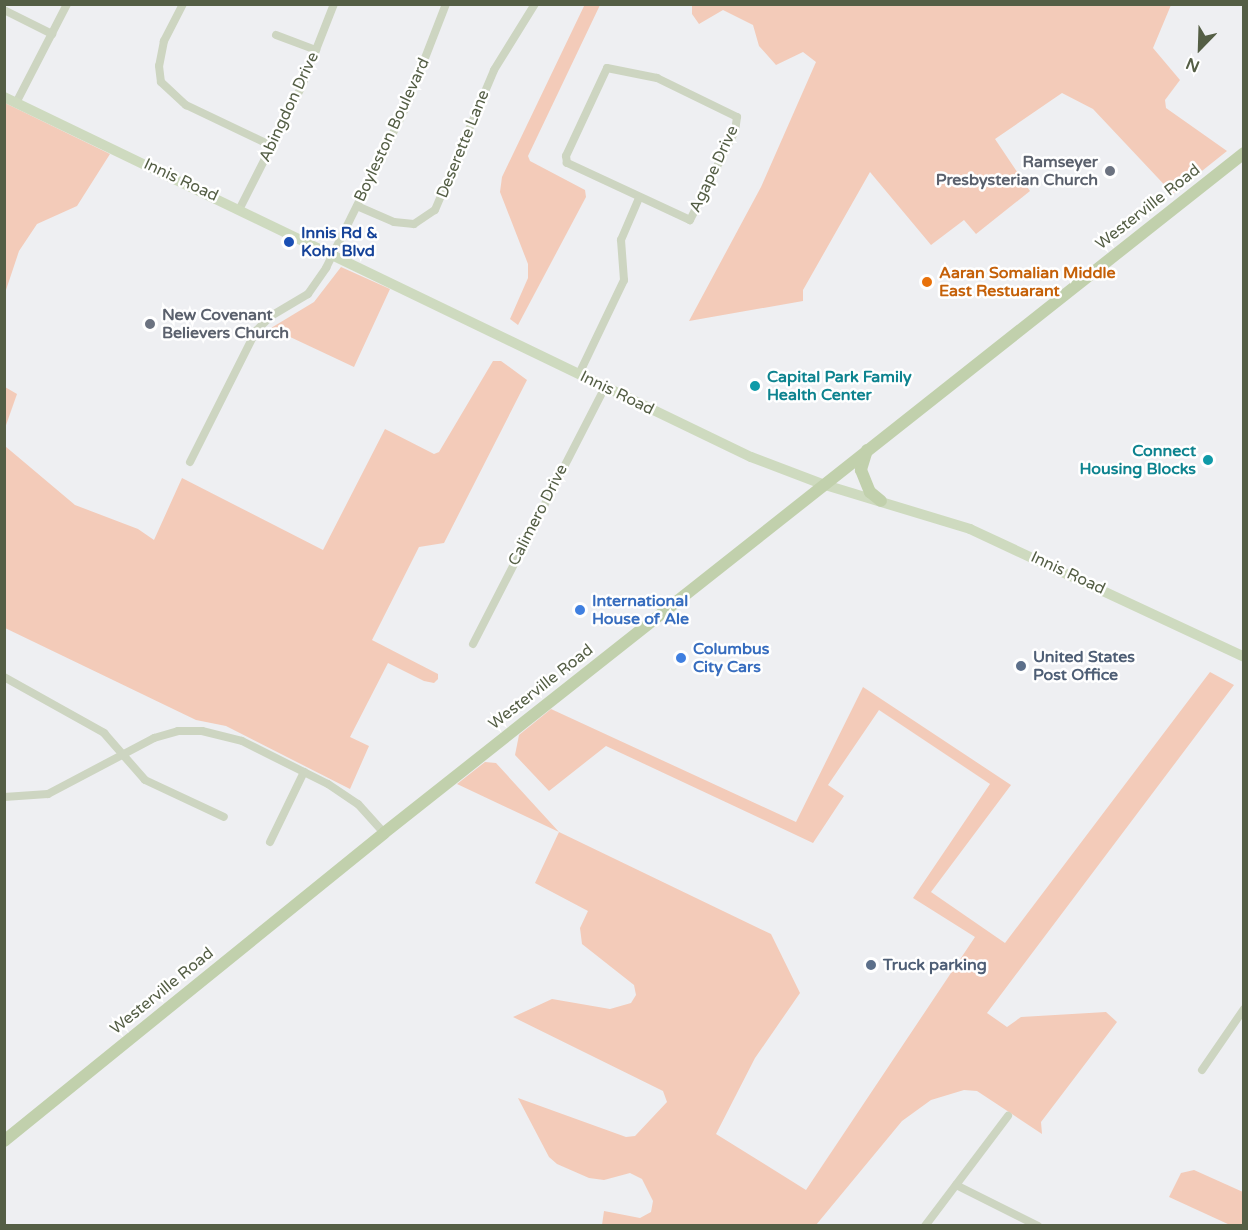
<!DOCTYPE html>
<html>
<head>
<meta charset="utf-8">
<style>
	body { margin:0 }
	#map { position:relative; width:1248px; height:1230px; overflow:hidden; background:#eeeff2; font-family:"Varela Round",sans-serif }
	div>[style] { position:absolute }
	.green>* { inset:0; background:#f3cbb9 }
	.minor>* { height:8px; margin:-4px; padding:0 4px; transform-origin:4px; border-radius:4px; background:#cdd5c1 }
	.secondary>* { height:10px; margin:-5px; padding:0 5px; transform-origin:5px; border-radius:5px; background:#cedabf }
	.primary>* { height:12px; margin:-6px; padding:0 6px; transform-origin:6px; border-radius:6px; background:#c1d0ac }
	.dots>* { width:16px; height:16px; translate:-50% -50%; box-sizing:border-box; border:3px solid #fff; border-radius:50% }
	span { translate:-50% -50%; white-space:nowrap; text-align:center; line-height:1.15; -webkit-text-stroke:5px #fff; paint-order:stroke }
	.street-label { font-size:16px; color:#545e45 }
	.worship-label { font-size:16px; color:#5b616d; font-weight:700 }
	.right { translate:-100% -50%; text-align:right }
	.left { translate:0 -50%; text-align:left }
	.transit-label { font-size:16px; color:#164399; font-weight:700 }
	.food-label { font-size:16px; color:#c56008; font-weight:700 }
	.culture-label { font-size:16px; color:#0d838f; font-weight:700 }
	.shop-label { font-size:16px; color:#366cbe; font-weight:700 }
	.service-label { font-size:16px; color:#4e5e75; font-weight:700 }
	.frame { position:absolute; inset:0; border:6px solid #545e45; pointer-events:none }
	.north { position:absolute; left:1170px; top:18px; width:60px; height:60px; -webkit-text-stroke:4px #fff; paint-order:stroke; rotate:203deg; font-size:16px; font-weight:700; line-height:24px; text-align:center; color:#545e45 }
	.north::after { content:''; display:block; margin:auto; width:21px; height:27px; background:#545e45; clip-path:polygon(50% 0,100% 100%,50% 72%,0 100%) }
</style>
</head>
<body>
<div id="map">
	<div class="green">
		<i style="clip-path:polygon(585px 4px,600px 5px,528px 156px,530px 161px,585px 190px,586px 197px,518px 325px,510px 319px,528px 278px,528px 264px,500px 192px,502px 177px)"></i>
		<i style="clip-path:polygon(692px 5px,1171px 5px,1153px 48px,1180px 80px,1165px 100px,1166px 108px,1227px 151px,1173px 194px,1093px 109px,1062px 93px,995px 139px,1030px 191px,976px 234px,964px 220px,931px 245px,870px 172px,803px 290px,803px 301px,689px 321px,761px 187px,816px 62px,803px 52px,776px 65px,759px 46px,753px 25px,723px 10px,699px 24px,692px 14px)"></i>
		<i style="clip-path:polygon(5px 103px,110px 154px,77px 206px,37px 224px,19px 251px,5px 293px)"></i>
		<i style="clip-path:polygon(341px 267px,390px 289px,354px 367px,271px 328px,314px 302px)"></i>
		<i style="clip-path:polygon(493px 361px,501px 361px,527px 380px,444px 543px,419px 547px,372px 640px,438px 674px,438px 679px,434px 683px,424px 681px,388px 663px,350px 737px,369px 746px,350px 789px,226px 726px,196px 720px,5px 628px,5px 446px,75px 505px,138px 529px,154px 540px,182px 478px,323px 550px,385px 429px,434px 454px,439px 452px)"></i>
		<i style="clip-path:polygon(5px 387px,17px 394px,5px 428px)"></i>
		<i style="clip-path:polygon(1210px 672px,1234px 685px,987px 1013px,1007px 1027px,1021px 1017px,1106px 1012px,1117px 1022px,1041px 1122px,1042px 1134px,977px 1091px,964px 1090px,931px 1100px,902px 1121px,816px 1225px,602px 1225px,604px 1211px,640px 1218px,651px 1212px,653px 1201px,642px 1179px,630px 1173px,604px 1180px,589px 1178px,557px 1164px,549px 1157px,518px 1098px,626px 1137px,635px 1136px,667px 1102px,663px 1091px,513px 1017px,552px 999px,610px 1009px,631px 1003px,636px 995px,634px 985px,582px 944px,580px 928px,588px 911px,535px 883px,559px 832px,457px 784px,485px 762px,496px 763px,559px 832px,771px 934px,800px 993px,755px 1058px,716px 1134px,806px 1190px,975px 937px,913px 898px,990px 784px,879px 710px,828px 785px,844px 796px,813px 843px,606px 746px,549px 791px,515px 755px,519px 735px,551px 709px,796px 822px,863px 687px,1011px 785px,931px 892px,1005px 943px)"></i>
		<i style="clip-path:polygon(1194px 1170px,1243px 1192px,1243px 1225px,1230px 1225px,1169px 1197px,1181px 1173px)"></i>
	</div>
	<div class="minor">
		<i style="left:183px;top:4px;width:42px;rotate:117.2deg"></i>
		<i style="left:164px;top:41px;width:25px;rotate:101deg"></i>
		<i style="left:159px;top:66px;width:16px;rotate:83deg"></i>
		<i style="left:161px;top:82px;width:34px;rotate:43deg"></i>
		<i style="left:186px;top:105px;width:95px;rotate:25.5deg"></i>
		<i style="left:4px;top:10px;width:54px;rotate:26.6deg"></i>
		<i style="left:276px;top:35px;width:43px;rotate:20.6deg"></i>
		<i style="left:607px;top:68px;width:51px;rotate:11.3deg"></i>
		<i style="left:657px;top:78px;width:89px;rotate:26deg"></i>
		<i style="left:737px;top:117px;width:14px;rotate:98deg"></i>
		<i style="left:735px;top:131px;width:100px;rotate:116.8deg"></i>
		<i style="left:690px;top:220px;width:136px;rotate:-155.1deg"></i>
		<i style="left:567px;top:163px;width:7px;rotate:-98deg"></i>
		<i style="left:566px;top:156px;width:97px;rotate:-65deg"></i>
		<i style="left:16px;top:103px;width:111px;rotate:-62.7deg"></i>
		<i style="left:357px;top:206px;width:40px;rotate:23.4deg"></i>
		<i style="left:394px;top:222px;width:20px;rotate:6deg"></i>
		<i style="left:414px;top:224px;width:25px;rotate:-34deg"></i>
		<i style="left:435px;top:210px;width:152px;rotate:-67.1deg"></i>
		<i style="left:494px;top:70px;width:78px;rotate:-58.2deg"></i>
		<i style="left:240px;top:208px;width:135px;rotate:-63.1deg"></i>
		<i style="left:301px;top:88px;width:90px;rotate:-68.6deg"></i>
		<i style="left:579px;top:374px;width:104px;rotate:-64.4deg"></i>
		<i style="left:624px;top:280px;width:40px;rotate:-94.3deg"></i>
		<i style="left:621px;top:240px;width:46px;rotate:-66.8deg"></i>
		<i style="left:190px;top:462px;width:147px;rotate:-63.3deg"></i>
		<i style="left:256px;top:331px;width:21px;rotate:-45deg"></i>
		<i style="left:271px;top:316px;width:43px;rotate:-30.7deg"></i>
		<i style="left:308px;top:294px;width:32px;rotate:-55deg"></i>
		<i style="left:326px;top:268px;width:180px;rotate:-63.6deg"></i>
		<i style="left:406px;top:107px;width:110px;rotate:-68.8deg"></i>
		<i style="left:473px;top:644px;width:289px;rotate:-62.8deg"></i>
		<i style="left:4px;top:677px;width:115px;rotate:29.2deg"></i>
		<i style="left:104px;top:733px;width:62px;rotate:48.9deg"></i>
		<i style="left:145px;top:780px;width:87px;rotate:25.1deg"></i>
		<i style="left:4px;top:797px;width:44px;rotate:-3.9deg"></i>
		<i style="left:48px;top:794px;width:120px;rotate:-27.8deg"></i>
		<i style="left:154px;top:738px;width:25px;rotate:-16deg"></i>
		<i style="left:178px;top:731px;width:24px"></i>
		<i style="left:202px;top:731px;width:41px;rotate:14deg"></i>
		<i style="left:242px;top:741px;width:96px;rotate:26.6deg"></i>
		<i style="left:328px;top:784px;width:36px;rotate:34deg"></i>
		<i style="left:358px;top:804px;width:39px;rotate:48deg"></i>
		<i style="left:270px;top:842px;width:78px;rotate:-64.1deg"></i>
		<i style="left:1202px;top:1070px;width:74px;rotate:-55.5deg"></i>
		<i style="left:956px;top:1185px;width:92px;rotate:26.6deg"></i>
		<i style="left:925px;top:1226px;width:138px;rotate:-53deg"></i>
	</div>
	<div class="secondary">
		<i style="left:4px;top:97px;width:829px;rotate:25.73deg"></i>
		<i style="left:751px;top:457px;width:76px;rotate:20.8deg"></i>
		<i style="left:822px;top:484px;width:155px;rotate:16.9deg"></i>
		<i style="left:970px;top:529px;width:302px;rotate:25deg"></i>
	</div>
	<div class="primary">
		<i style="left:867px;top:450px;width:21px;rotate:107deg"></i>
		<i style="left:861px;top:470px;width:24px;rotate:68deg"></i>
		<i style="left:870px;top:492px;width:14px;rotate:39deg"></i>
		<i style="left:4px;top:1141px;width:489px;rotate:-39deg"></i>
		<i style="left:384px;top:833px;width:1096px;rotate:-38.33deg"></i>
	</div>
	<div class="dots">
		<i style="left:1110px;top:171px;background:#6b7280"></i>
		<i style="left:289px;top:242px;background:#1a4fb4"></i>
		<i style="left:927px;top:282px;background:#e8710a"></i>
		<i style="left:150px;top:324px;background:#6b7280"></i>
		<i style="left:755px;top:386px;background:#0f9aa8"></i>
		<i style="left:1208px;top:460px;background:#0f9aa8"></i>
		<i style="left:580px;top:610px;background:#3f7fe0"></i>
		<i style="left:681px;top:658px;background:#3f7fe0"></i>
		<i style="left:1021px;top:666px;background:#5c6f8a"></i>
		<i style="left:871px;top:965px;background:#5c6f8a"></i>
	</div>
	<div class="street-label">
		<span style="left:289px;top:107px;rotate:-65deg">Abingdon Drive</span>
		<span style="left:392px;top:130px;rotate:-65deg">Boyleston Boulevard</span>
		<span style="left:463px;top:144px;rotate:-68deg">Deserette Lane</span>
		<span style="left:714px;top:169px;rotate:-65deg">Agape Drive</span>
		<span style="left:181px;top:180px;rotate:25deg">Innis Road</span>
		<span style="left:1148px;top:207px;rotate:-38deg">Westerville Road</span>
		<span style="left:617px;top:393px;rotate:26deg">Innis Road</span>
		<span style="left:538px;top:515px;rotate:-63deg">Calimero Drive</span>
		<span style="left:1068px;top:573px;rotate:25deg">Innis Road</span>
		<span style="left:541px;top:687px;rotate:-38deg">Westerville Road</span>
		<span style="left:162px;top:991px;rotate:-39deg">Westerville Road</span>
	</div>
	<div class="worship-label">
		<span class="right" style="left:1098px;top:171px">Ramseyer<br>Presbysterian Church</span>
		<span class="left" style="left:162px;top:324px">New Covenant<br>Believers Church</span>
	</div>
	<div class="transit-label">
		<span class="left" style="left:301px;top:242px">Innis Rd &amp;<br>Kohr Blvd</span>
	</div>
	<div class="food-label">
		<span class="left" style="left:939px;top:282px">Aaran Somalian Middle<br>East Restuarant</span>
	</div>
	<div class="culture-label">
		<span class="left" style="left:767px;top:386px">Capital Park Family<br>Health Center</span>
		<span class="right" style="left:1196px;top:460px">Connect<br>Housing Blocks</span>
	</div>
	<div class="shop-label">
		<span class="left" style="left:592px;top:610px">International<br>House of Ale</span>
		<span class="left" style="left:693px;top:658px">Columbus<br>City Cars</span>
	</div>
	<div class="service-label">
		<span class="left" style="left:1033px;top:666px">United States<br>Post Office</span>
		<span class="left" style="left:883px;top:965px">Truck parking</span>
	</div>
	<div class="frame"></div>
	<div class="north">N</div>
</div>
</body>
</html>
